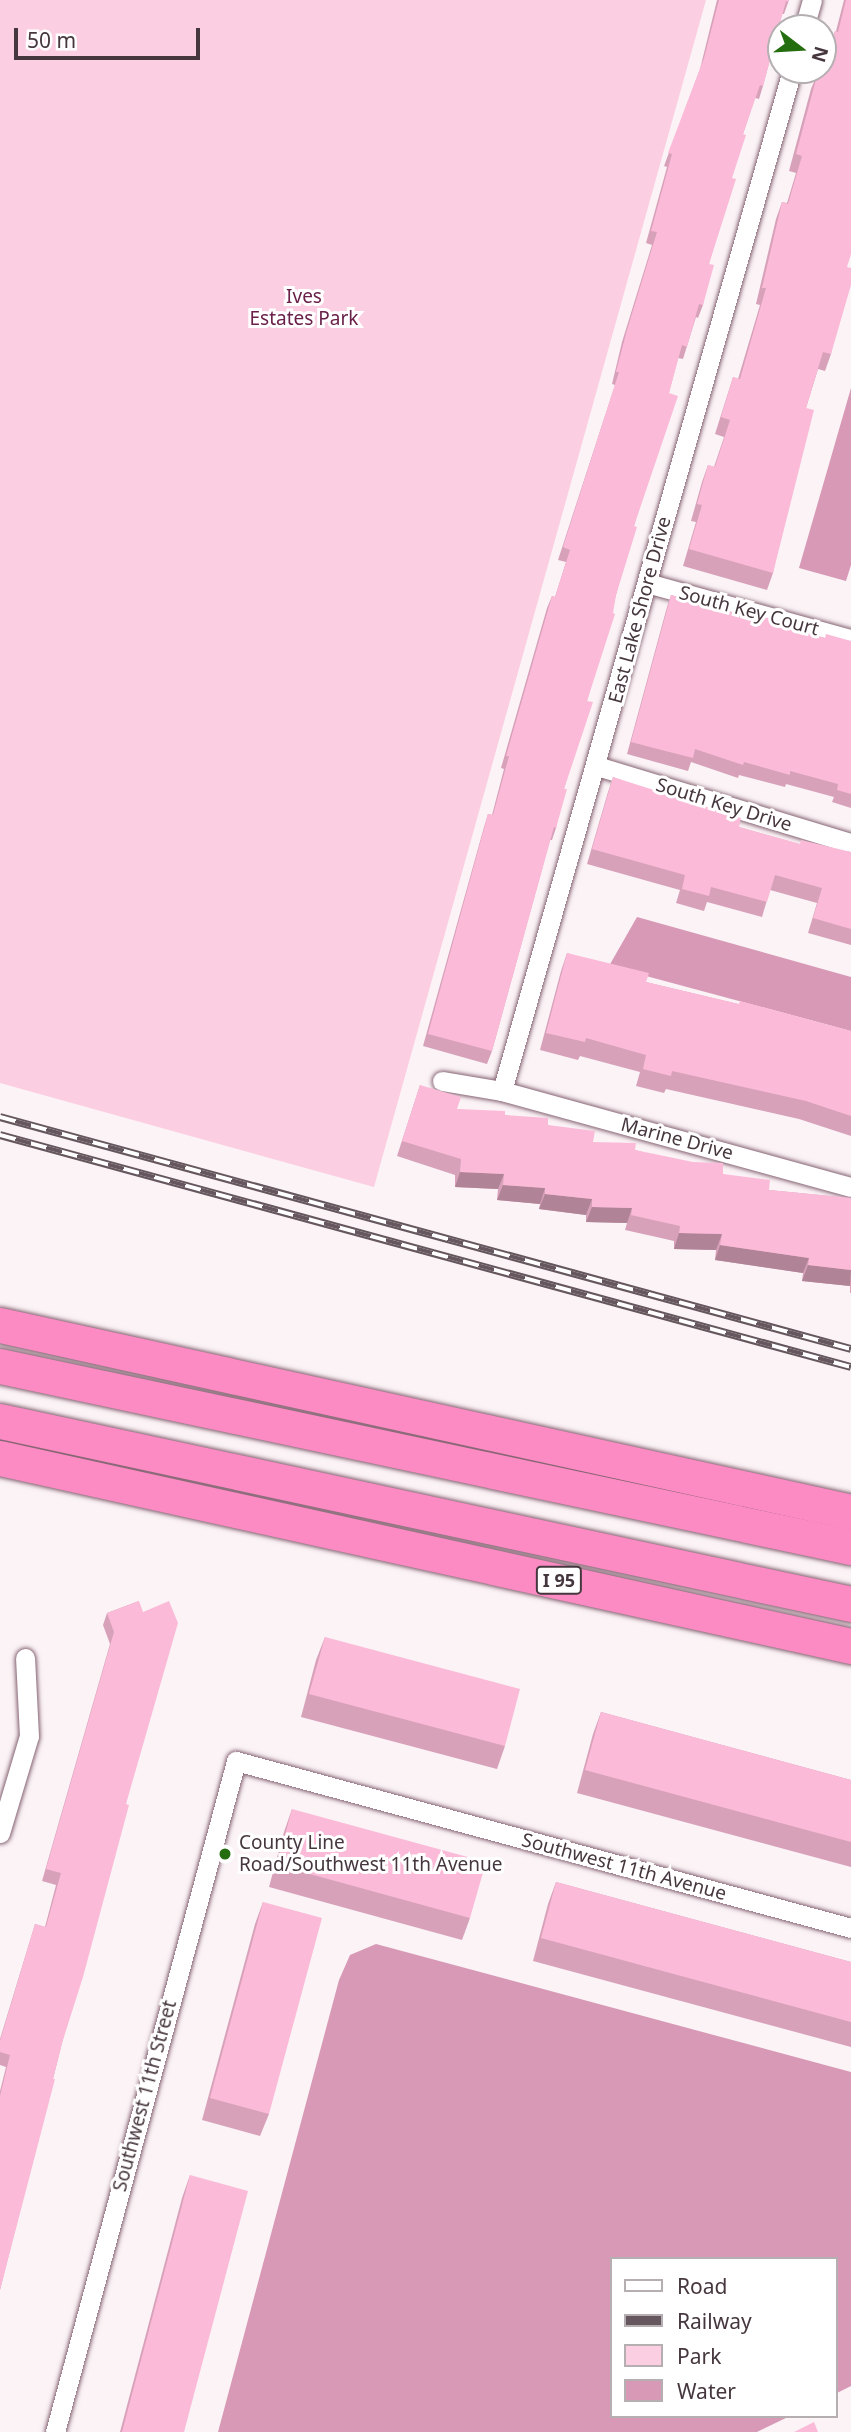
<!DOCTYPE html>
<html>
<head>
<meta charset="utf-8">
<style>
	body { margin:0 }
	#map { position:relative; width:851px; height:2432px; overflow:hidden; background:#fbf3f6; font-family:"Noto Sans",sans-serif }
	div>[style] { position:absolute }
	.green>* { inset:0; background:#fccee2 }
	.water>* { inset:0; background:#d799b5 }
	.roads { filter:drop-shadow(0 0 2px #856372) drop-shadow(0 0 2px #856372) }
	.minor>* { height:19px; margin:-9.5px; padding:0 9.5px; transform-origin:9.5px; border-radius:9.5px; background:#fff }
	.motorway>* { height:35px; margin:-17.5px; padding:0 17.5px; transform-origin:17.5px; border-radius:17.5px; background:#fc8bc3 }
	.rail>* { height:8px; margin-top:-4px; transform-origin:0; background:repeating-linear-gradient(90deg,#fff 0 16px,#65575d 0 32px); box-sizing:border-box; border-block:2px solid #65575d }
	.wall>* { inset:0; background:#d8a1ba }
	.shaded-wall>* { inset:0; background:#b08397 }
	.building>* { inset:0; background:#fbbbd8 }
	.dots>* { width:19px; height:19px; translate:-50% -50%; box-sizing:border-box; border:4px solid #fff; border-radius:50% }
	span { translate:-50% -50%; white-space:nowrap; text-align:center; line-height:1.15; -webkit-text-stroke:6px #fff; paint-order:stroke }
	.shield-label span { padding:2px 5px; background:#fff; border:2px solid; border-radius:5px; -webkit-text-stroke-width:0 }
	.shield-label { font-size:18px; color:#46373e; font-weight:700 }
	.park-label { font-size:19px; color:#6a2149 }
	.street-label { font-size:19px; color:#46373e }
	.poi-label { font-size:19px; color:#46373e }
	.left { translate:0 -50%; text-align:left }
	.legend { position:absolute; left:610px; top:2257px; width:228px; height:161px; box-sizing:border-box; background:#fff; border:2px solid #b5afb2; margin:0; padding:9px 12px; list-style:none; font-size:21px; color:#46373e }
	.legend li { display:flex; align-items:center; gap:14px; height:35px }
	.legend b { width:35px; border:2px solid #b5afb2 }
	.north { position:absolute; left:767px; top:14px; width:70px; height:70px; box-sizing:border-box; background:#fff; border:2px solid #b5afb2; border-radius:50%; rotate:107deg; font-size:19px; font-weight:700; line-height:28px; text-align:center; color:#46373e }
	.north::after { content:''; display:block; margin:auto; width:24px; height:32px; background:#246e10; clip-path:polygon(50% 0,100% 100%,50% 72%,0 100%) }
	.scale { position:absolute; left:14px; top:28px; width:186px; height:32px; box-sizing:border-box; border:4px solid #46373e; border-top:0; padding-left:9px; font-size:21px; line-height:24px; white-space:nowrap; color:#46373e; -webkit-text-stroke:5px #fff; paint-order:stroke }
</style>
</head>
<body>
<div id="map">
	<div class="green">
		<i style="clip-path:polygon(0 0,706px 0,374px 1187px,0 1083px)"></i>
	</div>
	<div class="water">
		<i style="clip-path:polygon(851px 388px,851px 565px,846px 581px,799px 568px)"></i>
		<i style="clip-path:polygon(637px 917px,851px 977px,851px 1031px,609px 966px)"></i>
		<i style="clip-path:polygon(376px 1944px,851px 2072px,851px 2386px,835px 2394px,835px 2259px,611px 2259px,611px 2416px,790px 2416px,757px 2432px,218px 2432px,339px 1980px,350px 1955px)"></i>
	</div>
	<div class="roads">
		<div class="minor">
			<i style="left:804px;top:28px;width:29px;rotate:-74deg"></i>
			<i style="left:647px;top:583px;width:212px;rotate:15.4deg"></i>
			<i style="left:597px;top:766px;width:265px;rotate:16.9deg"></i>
			<i style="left:442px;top:1081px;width:61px;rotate:9.5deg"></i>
			<i style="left:502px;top:1091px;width:1061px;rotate:-74.14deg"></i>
			<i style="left:502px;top:1091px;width:362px;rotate:15.4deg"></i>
			<i style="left:0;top:1833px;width:101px;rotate:-73.4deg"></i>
			<i style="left:29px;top:1736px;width:78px;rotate:-92.9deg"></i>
			<i style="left:55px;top:2432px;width:695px;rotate:-74.9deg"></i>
			<i style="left:236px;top:1761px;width:637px;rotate:15.19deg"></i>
		</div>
		<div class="motorway">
			<i style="left:0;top:1325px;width:871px;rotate:12.39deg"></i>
			<i style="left:0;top:1366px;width:870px;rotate:12.01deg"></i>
			<i style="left:0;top:1421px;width:870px;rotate:12.14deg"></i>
			<i style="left:0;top:1458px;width:872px;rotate:12.46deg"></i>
		</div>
	</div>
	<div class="rail">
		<i style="left:0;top:1117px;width:882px;rotate:15.25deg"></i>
		<i style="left:0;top:1135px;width:882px;rotate:15.25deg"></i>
	</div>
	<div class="wall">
		<i style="clip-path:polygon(717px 0,789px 0,784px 14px,782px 14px,763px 86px,759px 99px,755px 98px,743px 134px,709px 264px,703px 305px,698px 318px,696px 317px,683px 359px,678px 358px,616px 595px,587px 701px,564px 789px,556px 828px,552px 840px,550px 840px,492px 1051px,487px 1064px,423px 1046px,484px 827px,488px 814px,492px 815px,504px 769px,501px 768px,547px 608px,552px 596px,555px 597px,566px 562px,558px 560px,615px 385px,612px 384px,622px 342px,652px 245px,646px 243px,667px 167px,664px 166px,700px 69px)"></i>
		<i style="clip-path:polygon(844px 0,851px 0,847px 267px,831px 354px,825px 371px,818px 369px,806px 408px,773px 573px,767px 590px,683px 566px,696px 522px,691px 521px,702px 482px,708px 465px,714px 467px,724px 437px,715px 434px,733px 377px,738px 379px,760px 305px,756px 304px,776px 219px,782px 202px,787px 203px,796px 173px,789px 171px,811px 89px,818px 72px,822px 73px,829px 48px,835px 31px,836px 31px)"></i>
		<i style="clip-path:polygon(671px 595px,825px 638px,851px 641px,851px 808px,832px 802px,834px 797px,786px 784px,785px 787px,739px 775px,738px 778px,691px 762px,688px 771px,627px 754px,667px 607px)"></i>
		<i style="clip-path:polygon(613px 777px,739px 827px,799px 844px,851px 852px,851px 945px,808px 933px,817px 903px,770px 890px,762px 917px,707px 902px,704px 911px,676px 903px,680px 890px,587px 864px,608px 792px)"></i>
		<i style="clip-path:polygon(567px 953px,646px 982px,851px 1031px,851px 1136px,799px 1119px,666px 1089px,664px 1093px,636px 1086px,640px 1072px,580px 1056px,578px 1060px,540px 1050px,561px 971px)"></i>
		<i style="clip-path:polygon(420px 1085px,457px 1109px,505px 1115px,548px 1125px,593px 1142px,635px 1150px,723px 1174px,769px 1190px,851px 1198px,851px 1293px,850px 1293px,850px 1286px,802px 1281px,803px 1273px,715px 1260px,716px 1250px,674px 1249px,674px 1241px,625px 1230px,627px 1223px,586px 1222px,586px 1215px,539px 1209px,540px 1204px,497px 1200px,498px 1189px,455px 1187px,455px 1175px,397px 1156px)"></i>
		<i style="clip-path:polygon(139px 1601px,126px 1804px,62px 2043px,0 2290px,0 2091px,6px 2067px,0 2065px,0 2039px,35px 1924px,45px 1927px,56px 1885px,42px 1881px,110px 1644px,103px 1625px,107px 1613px)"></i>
		<i style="clip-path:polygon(325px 1637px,505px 1746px,497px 1769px,301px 1717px,316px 1660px)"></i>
		<i style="clip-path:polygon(601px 1712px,851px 1780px,851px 1867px,577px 1793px,593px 1734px)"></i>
		<i style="clip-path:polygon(292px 1809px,470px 1918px,462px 1940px,269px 1887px,284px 1832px)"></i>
		<i style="clip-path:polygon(556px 1882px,851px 1962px,851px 2047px,533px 1961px,548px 1904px)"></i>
		<i style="clip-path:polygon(263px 1902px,269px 2114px,260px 2136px,202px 2120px,255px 1924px)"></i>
		<i style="clip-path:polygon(190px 2175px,184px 2432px,120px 2432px,182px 2198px)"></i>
	</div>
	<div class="shaded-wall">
		<i style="clip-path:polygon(460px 1172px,504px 1174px,498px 1189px,455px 1187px)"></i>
		<i style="clip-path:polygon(503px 1185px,545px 1188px,540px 1204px,497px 1200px)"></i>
		<i style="clip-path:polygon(545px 1194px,592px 1199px,586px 1215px,539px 1209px)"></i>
		<i style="clip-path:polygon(592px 1207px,632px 1208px,627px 1223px,586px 1222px)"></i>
		<i style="clip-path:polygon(679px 1233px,722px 1234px,716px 1250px,674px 1249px)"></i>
		<i style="clip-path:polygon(720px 1245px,809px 1258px,803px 1273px,715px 1260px)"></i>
		<i style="clip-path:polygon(808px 1265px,851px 1270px,850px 1286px,802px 1281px)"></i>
	</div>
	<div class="building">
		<i style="clip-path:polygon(719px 0,789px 0,788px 2px,786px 1px,763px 86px,760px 85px,743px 134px,746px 135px,732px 178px,736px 179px,709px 264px,714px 265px,703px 305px,699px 304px,687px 347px,682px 345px,669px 393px,678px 396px,634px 526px,637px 527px,616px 595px,613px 613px,615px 614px,587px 701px,593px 702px,564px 789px,567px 789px,556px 828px,554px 827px,492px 1051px,428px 1034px,488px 814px,493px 815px,509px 756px,506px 756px,552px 596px,555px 597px,570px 550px,563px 547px,619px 372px,616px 372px,627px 330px,657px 232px,651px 231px,672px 154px,668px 153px,704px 58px)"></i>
		<i style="clip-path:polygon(846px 0,851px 0,851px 254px,847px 267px,851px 268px,851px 285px,831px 354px,823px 352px,806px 408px,814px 410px,773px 573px,689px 549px,702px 505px,697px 504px,708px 465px,715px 467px,730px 420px,721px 417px,733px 377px,740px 379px,766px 288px,762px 288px,782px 202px,788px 204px,802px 156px,796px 154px,818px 72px,823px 74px,835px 31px,838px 32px)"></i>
		<i style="clip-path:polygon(671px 595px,739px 614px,740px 611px,780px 621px,779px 625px,825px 638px,826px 634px,851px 641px,851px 794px,837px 790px,838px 784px,790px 771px,790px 775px,744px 762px,743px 765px,695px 749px,693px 758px,631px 742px)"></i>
		<i style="clip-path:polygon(613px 777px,741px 818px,739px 827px,800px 844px,801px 840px,851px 852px,851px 929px,813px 918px,822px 888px,775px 875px,767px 902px,711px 887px,709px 896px,682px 889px,685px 875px,592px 849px)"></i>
		<i style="clip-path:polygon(567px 953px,649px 973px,646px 982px,739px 1004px,740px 1001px,851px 1031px,851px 1116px,806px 1101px,672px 1071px,671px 1076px,643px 1069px,646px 1055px,586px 1038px,585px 1042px,546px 1033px)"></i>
		<i style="clip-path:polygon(420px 1085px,461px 1097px,457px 1109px,505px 1111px,505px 1115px,548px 1118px,548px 1125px,595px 1131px,593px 1142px,636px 1143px,635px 1150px,693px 1162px,723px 1163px,723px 1174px,770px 1180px,769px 1190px,851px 1198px,851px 1270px,808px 1265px,809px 1258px,720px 1245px,722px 1234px,679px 1233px,680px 1226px,631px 1215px,632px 1208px,592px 1207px,592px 1199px,545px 1194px,545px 1188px,503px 1185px,504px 1174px,460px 1172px,461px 1159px,402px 1141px)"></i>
		<i style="clip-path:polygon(139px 1601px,143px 1612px,169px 1601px,178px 1623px,126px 1804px,129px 1805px,83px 1977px,62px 2043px,53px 2079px,55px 2079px,0 2290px,0 2096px,10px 2055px,0 2052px,0 2041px,35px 1924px,46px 1927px,61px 1873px,46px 1869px,114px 1632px,107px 1613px)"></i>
		<i style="clip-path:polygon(325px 1637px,520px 1689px,505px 1746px,309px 1694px)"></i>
		<i style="clip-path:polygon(601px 1712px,851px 1780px,851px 1842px,585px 1770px)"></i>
		<i style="clip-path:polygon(292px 1809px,486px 1862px,470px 1918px,277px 1865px)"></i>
		<i style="clip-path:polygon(556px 1882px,851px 1962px,851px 2022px,541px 1938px)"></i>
		<i style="clip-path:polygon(263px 1902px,322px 1918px,269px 2114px,210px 2098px)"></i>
		<i style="clip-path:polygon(190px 2175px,248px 2191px,184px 2432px,122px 2432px)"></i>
		<i style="clip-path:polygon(814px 2422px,818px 2432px,794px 2432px)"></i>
	</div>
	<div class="dots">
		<i style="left:225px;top:1854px;background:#246e10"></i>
	</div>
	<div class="shield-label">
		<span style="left:559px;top:1580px">I 95</span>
	</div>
	<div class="park-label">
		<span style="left:304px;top:308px">Ives<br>Estates Park</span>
	</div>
	<div class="street-label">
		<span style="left:640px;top:610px;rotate:-75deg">East Lake Shore Drive</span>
		<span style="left:749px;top:611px;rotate:15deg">South Key Court</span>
		<span style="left:724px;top:805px;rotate:17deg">South Key Drive</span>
		<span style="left:677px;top:1139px;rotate:15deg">Marine Drive</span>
		<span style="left:624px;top:1867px;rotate:15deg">Southwest 11th Avenue</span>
		<span style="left:145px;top:2096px;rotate:-75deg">Southwest 11th Street</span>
	</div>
	<div class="poi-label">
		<span class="left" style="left:239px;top:1854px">County Line<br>Road/Southwest 11th Avenue</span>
	</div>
	<ul class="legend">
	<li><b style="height:9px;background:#fff"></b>Road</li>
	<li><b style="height:9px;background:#65575d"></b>Railway</li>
	<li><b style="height:19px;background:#fccee2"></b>Park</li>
	<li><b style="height:19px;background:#d799b5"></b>Water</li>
	</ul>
	<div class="north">N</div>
	<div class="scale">50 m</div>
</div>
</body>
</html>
